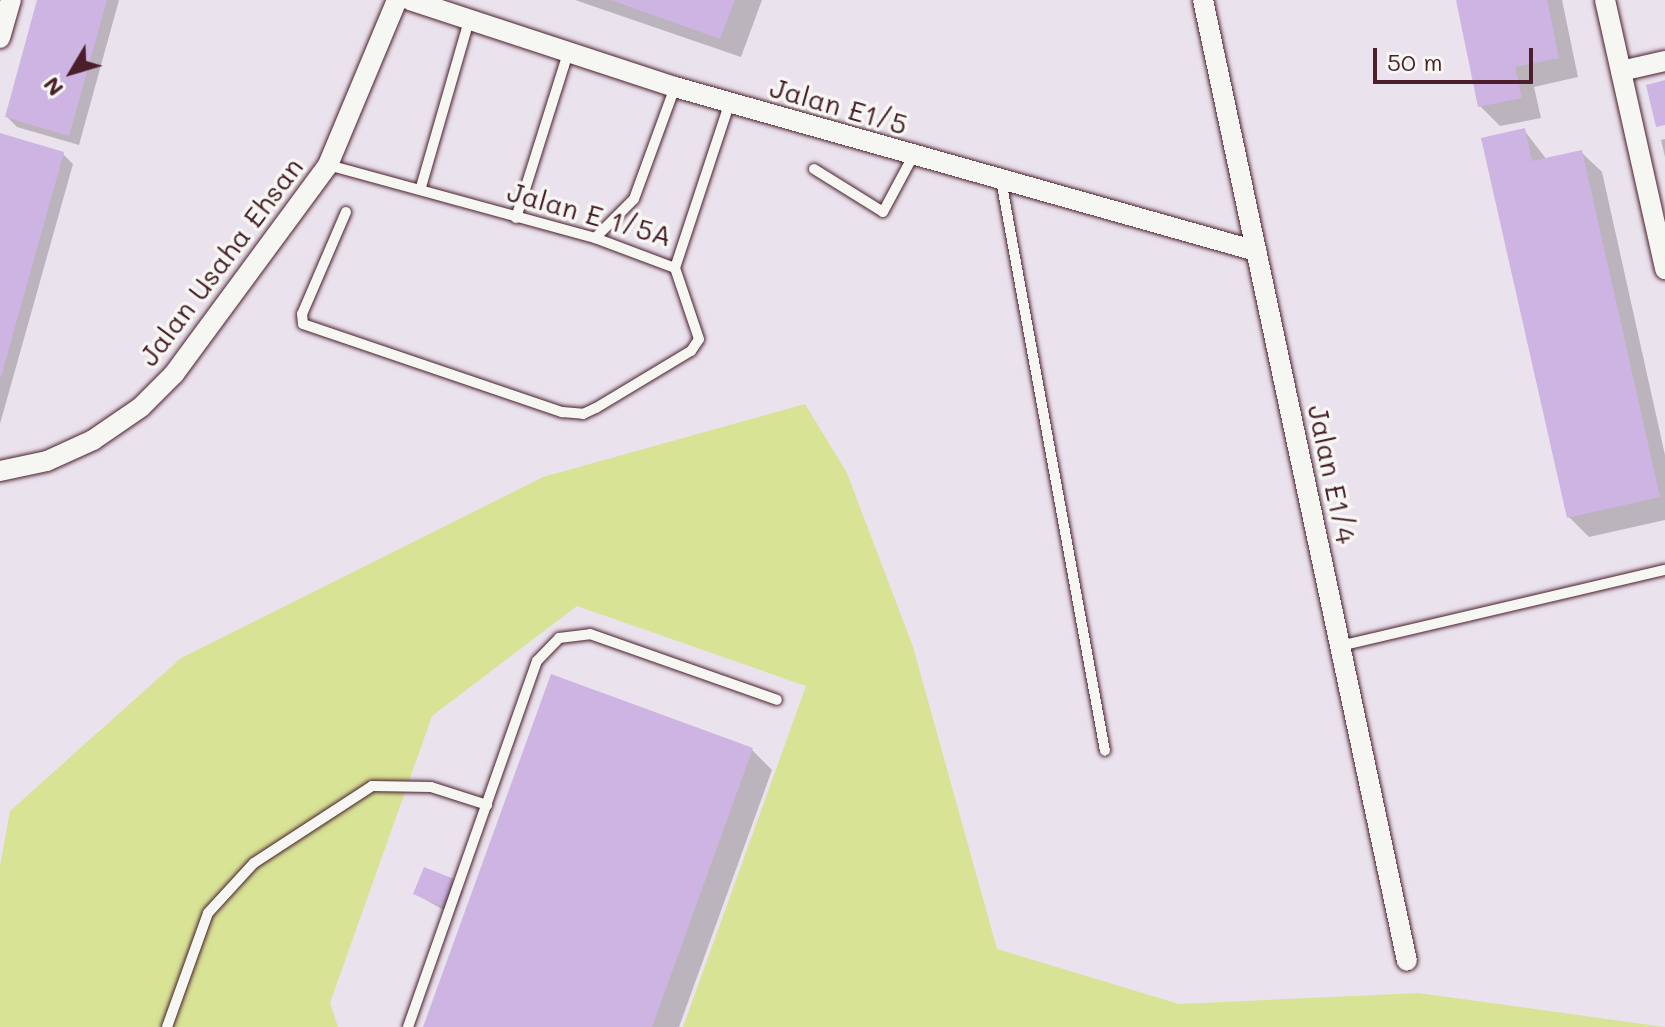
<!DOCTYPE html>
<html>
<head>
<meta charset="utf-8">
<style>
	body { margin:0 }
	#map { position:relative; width:1665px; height:1027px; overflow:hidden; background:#eae2ed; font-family:Mali,sans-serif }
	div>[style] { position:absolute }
	.green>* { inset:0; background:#d8e396 }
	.shadow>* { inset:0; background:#0003 }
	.building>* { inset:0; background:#ceb4e2 }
	.roads { filter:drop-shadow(0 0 2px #4a1f2b) drop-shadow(0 0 2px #4a1f2b) }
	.lane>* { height:10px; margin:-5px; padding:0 5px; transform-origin:5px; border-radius:5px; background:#f6f6f2 }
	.street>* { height:20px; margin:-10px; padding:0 10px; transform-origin:10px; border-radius:10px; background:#f6f6f2 }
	span { translate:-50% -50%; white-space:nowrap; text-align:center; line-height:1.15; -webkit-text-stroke:7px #f6f6f2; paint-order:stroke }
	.street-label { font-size:28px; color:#4a1f2b }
	.north { position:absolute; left:32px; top:32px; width:80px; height:80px; -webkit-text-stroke:6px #f6f6f2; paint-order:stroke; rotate:232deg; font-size:22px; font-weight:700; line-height:32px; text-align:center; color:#4a1f2b }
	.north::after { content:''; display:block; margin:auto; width:28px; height:36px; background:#4a1f2b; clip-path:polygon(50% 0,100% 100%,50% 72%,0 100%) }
	.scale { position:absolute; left:1373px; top:48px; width:160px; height:36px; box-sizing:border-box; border:4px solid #4a1f2b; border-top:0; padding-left:10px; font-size:24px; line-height:28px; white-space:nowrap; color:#4a1f2b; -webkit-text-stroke:6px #f6f6f2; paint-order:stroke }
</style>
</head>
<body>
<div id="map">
	<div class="green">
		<i style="clip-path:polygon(805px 404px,847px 473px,913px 647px,997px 949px,1179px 1004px,1418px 993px,1665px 1027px,683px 1027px,806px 686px,577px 606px,432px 716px,330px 1003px,338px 1027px,0 1027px,0 866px,10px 811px,181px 658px,543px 477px)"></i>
	</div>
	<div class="shadow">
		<i style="clip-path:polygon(39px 0,119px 0,79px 145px,17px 127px,7px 117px)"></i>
		<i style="clip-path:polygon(575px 0,762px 0,741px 57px)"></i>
		<i style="clip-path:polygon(1458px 0,1562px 0,1578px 77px,1534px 87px,1541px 118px,1500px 126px,1480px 106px)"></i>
		<i style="clip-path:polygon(1524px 130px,1547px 160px,1581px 152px,1602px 172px,1665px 455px,1665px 520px,1589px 537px,1569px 517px)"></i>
		<i style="clip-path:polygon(0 136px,63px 154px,73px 164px,0 424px)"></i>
		<i style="clip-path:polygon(1665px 139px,1665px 157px,1661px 140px)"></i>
		<i style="clip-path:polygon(752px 750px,772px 770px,679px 1027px,425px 1027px)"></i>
		<i style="clip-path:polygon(453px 881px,463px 891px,453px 915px,415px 894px)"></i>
	</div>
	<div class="building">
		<i style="clip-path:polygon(37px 0,107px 0,69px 136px,5px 117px)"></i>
		<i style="clip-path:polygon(611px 0,735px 0,720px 39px)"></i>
		<i style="clip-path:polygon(1456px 0,1547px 0,1559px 58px,1515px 67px,1522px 98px,1478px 107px)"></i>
		<i style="clip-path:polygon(1665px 80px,1665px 125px,1656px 127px,1646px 85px)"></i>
		<i style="clip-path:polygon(1525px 128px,1532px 161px,1582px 150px,1660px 497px,1567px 518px,1481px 138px)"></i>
		<i style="clip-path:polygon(0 133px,64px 152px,1px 377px,0 377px)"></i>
		<i style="clip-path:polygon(551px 674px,753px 748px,652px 1027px,423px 1027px)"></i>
		<i style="clip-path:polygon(424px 867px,454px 879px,443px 907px,413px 894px)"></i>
	</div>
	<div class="roads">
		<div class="lane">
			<i style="left:328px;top:165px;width:277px;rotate:15.3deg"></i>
			<i style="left:595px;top:238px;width:85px;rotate:20.6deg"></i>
			<i style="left:814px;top:169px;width:81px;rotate:31.9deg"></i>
			<i style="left:883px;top:212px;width:64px;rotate:-61.8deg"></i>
			<i style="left:1001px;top:180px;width:580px;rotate:79.68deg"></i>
			<i style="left:421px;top:187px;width:173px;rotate:-73.9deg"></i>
			<i style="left:346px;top:212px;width:111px;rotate:113.3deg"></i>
			<i style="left:302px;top:314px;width:10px;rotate:84deg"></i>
			<i style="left:303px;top:324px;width:274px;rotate:18.8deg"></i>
			<i style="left:562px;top:412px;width:21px;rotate:5deg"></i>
			<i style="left:583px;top:414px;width:14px;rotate:-25deg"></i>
			<i style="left:596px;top:408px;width:111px;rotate:-31deg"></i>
			<i style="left:691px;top:351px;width:14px;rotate:-56deg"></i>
			<i style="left:699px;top:339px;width:75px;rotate:-108.7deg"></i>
			<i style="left:516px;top:218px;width:173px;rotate:-72.5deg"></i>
			<i style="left:595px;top:238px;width:55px;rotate:-45deg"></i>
			<i style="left:634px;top:199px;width:119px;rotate:-69.9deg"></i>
			<i style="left:675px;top:268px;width:175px;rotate:-71.7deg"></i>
			<i style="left:1340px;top:646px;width:334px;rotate:-13.2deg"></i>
			<i style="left:167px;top:1027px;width:121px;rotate:-70.2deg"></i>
			<i style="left:208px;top:913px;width:68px;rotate:-47.4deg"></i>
			<i style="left:254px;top:863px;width:141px;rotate:-33.1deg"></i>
			<i style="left:372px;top:786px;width:59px;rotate:1deg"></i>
			<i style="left:431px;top:787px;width:59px;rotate:17.8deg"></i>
			<i style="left:408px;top:1027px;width:388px;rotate:-70.6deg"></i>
			<i style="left:537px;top:661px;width:32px;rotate:-46deg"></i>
			<i style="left:559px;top:638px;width:31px;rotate:-7deg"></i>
			<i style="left:590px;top:634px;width:198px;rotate:19.4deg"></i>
		</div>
		<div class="street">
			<i style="left:410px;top:0;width:279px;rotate:18.2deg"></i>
			<i style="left:675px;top:87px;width:604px;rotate:15.76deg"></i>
			<i style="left:1203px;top:0;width:982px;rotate:78.02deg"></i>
			<i style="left:1605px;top:0;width:276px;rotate:77.4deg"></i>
			<i style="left:0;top:38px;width:40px;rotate:-74deg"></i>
			<i style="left:1621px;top:71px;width:45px;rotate:-12.8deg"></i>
			<i style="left:0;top:471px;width:48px;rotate:-12deg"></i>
			<i style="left:47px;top:461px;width:51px;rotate:-24.5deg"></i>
			<i style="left:93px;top:440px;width:58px;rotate:-34.5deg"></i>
			<i style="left:141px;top:407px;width:47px;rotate:-45deg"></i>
			<i style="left:174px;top:374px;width:260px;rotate:-53.6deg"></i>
			<i style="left:328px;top:165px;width:179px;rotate:-67.3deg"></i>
		</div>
	</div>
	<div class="street-label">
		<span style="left:839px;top:105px;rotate:16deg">Jalan E1/5</span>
		<span style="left:590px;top:213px;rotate:16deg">Jalan E 1/5A</span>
		<span style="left:220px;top:261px;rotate:-53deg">Jalan Usaha Ehsan</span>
		<span style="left:1333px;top:474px;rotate:78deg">Jalan E1/4</span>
	</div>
	<div class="north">N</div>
	<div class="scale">50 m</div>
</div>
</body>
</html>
